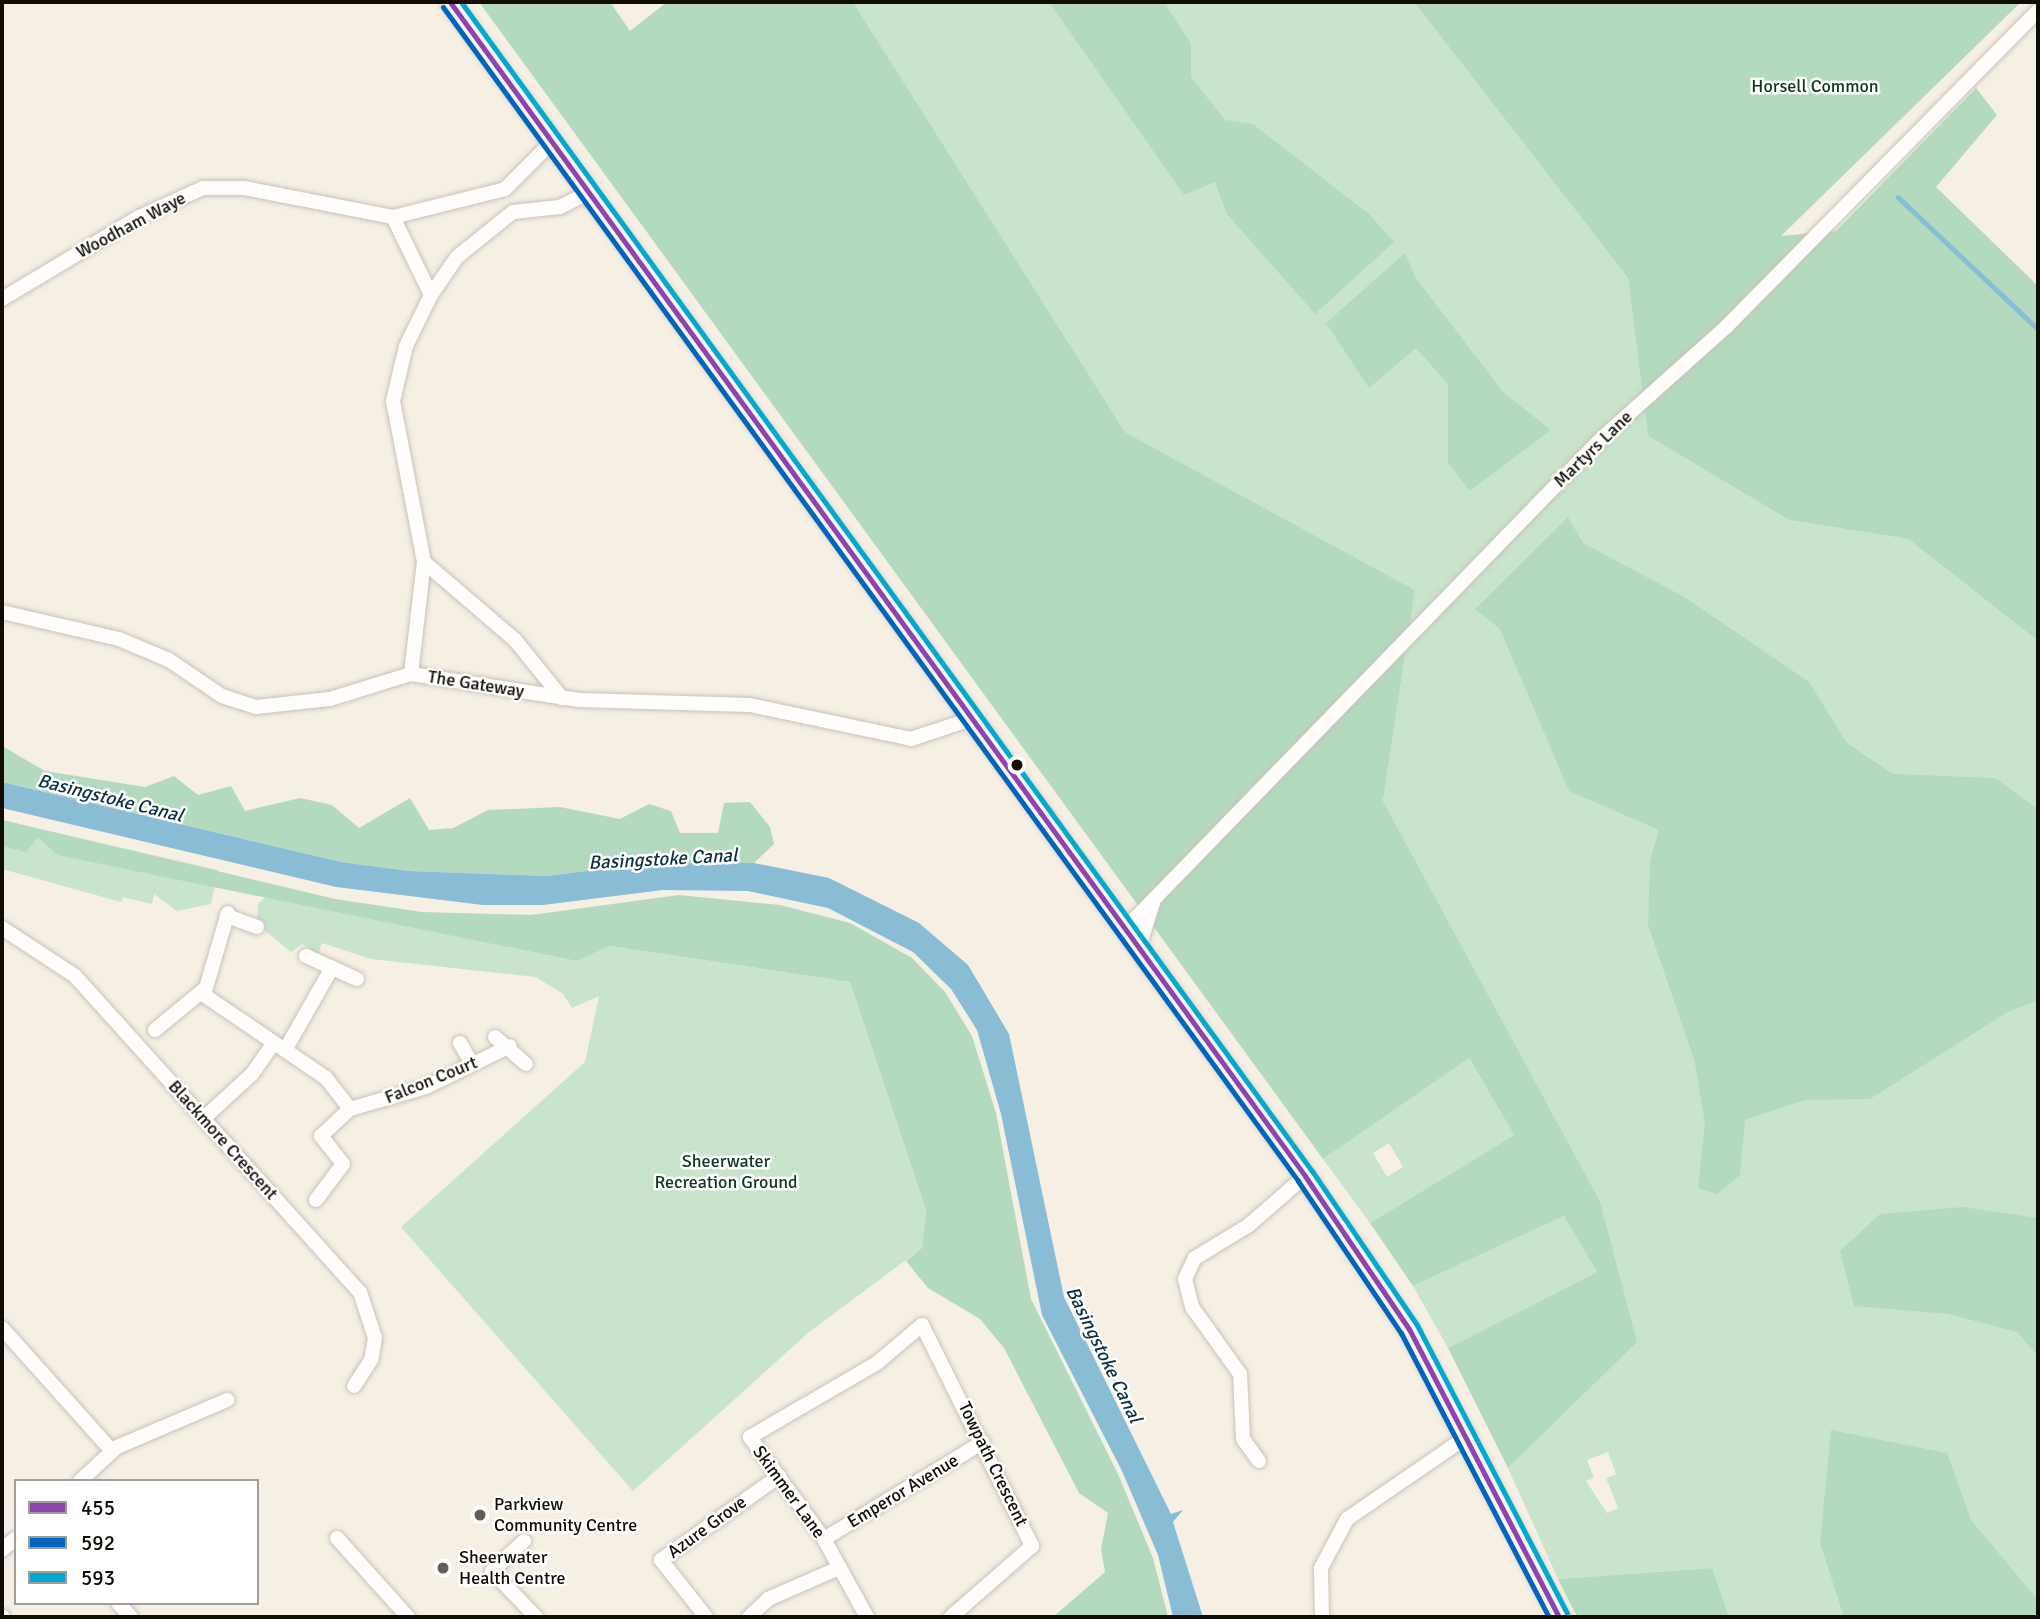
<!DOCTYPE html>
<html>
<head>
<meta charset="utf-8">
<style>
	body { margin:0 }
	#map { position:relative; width:2040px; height:1619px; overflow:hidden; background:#f5efe4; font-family:Signika,sans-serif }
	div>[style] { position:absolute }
	.green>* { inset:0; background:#c8e4cd }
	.forest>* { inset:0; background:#b3dabe }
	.water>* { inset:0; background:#89bdd6 }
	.stream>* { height:4.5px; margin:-2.25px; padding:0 2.25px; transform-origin:2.25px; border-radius:2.25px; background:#89bdd6 }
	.roads { filter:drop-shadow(0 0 2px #c8c3ba) drop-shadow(0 0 2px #c8c3ba) }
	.minor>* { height:14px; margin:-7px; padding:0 7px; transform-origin:7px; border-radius:7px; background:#fefdfb }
	.major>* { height:19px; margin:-9.5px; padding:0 9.5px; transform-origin:9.5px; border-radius:9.5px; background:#f8f4f2 }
	.bus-1>* { height:5px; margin:-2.5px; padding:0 2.5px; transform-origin:2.5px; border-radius:2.5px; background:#8e44ad }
	.bus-2>* { height:5px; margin:-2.5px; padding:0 2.5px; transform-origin:2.5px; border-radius:2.5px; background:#0065bd }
	.bus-3>* { height:5px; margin:-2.5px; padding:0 2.5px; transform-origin:2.5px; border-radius:2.5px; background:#00a9ce }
	.dots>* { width:19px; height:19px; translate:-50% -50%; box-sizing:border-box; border:4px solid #fff; border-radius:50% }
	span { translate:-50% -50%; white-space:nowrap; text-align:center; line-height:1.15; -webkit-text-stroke:5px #fff; paint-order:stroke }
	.park-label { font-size:18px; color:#133423 }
	.street-label { font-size:18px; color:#110d06 }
	.poi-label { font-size:18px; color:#110d06 }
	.left { translate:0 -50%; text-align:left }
	.water-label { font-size:19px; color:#0d3041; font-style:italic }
	.frame { position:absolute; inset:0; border:4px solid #110d06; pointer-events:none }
	.legend { position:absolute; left:14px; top:1479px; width:245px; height:126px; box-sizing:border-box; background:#fff; border:2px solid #a09e9b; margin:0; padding:9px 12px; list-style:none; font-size:21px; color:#110d06 }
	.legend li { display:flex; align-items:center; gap:14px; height:35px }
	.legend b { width:35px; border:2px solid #a09e9b }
</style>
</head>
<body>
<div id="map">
	<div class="green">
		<i style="clip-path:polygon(evenodd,853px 2px,1414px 2px,1628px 278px,1648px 436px,1789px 520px,1908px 539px,2038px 641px,2038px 1617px,1729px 1617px,1711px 1568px,1558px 1579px,1508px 1468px,1636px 1341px,1600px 1201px,1383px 801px,1415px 590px,1125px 432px,853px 2px,1608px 1452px,1616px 1474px,1606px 1478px,1618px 1508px,1607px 1513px,1586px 1481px,1594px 1478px,1587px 1460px,1608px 1452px)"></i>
		<i style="clip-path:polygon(2px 820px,218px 870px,211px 904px,177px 911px,154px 894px,152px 904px,123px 897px,121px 902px,2px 869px)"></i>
		<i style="clip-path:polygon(266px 896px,575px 961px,610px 946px,850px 982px,926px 1210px,922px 1248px,808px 1333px,633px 1491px,401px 1227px,585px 1062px,599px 996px,572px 1008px,563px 994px,536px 977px,371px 959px,322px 943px,318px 954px,302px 944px,291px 952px,257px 924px,258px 904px)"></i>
		<i style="clip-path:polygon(evenodd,1468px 1057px,1514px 1135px,1370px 1223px,1323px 1159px,1468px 1057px,1389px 1143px,1403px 1167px,1387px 1177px,1373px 1153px,1389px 1143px)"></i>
		<i style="clip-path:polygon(1564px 1216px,1597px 1272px,1448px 1348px,1413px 1286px)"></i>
	</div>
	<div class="forest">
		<i style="clip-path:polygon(479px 2px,610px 2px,630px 31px,667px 2px,853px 2px,1125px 432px,1415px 590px,1383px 801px,1600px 1201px,1637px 1342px,1508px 1468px,1448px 1348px,1597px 1272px,1564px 1216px,1413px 1286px,1370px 1223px,1514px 1135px,1469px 1058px,1323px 1159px)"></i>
		<i style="clip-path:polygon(1049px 2px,1164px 2px,1191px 44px,1191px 77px,1225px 120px,1253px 124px,1369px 214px,1394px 242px,1315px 314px,1227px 214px,1215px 182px,1184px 195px)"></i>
		<i style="clip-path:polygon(1414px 2px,2021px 2px,1781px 236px,1836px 231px,1976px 88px,1997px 115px,1936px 187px,2038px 286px,2038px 641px,1908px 539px,1789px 520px,1648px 436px,1628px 278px)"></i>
		<i style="clip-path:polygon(1405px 253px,1415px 277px,1503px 392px,1551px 430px,1470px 491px,1448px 463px,1448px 384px,1416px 348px,1369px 388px,1326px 323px)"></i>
		<i style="clip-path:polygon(1568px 517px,1583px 543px,1686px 598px,1809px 682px,1847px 743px,1893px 774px,1995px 778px,2038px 809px,2038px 1000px,2006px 1013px,1870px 1099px,1805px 1100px,1745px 1120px,1740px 1175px,1717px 1194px,1698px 1188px,1705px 1123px,1694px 1059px,1648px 925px,1650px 861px,1659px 830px,1569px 791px,1500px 629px,1475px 609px)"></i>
		<i style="clip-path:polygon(2px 746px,45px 771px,145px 787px,174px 776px,198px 795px,231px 786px,245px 811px,300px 798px,332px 805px,359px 828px,410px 798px,429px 830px,453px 828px,488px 810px,560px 807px,620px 819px,649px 804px,671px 811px,680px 833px,718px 833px,724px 803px,750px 802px,770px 827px,774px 844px,754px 863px,656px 862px,547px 876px,409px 871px,341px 862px,2px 782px)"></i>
		<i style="clip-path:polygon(2px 820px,335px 899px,422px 912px,531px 915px,679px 895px,780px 905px,850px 923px,912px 958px,945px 992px,972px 1036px,996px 1113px,1031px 1299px,1118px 1474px,1153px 1558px,1168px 1617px,1053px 1617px,1105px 1572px,1101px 1549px,1108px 1513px,1079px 1493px,1004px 1348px,980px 1319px,928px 1288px,906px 1261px,922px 1248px,926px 1210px,850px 982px,610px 946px,576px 961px,57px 855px,38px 837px,26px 852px,2px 846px)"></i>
		<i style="clip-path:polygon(1963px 1207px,2038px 1218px,2038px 1356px,2017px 1332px,1948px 1314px,1854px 1306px,1840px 1251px,1880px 1214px)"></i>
		<i style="clip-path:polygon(1831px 1430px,1947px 1453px,1971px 1520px,2038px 1600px,2038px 1617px,1844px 1617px,1820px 1543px)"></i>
		<i style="clip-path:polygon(1712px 1568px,1729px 1617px,1577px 1617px,1558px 1579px)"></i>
	</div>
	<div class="water">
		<i style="clip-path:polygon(2px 782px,341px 862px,409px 871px,547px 876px,656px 862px,754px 863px,829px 878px,919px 923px,968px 965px,1009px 1034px,1064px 1297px,1171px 1514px,1183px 1510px,1173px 1522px,1203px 1617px,1173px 1617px,1158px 1555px,1122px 1471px,1042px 1315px,1001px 1114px,977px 1030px,951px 989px,913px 952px,828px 908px,748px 891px,663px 890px,543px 905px,483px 905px,336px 887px,2px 808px)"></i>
	</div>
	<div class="stream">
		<i style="left:1898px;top:197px;width:192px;rotate:43.3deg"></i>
	</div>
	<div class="roads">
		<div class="minor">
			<i style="left:393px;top:217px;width:115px;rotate:-14deg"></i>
			<i style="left:505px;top:189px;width:65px;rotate:-45deg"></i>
			<i style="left:431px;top:295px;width:46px;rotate:-55.6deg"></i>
			<i style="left:457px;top:257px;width:72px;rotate:-38.8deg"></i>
			<i style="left:513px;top:212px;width:47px;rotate:-6.1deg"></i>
			<i style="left:560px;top:207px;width:31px;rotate:-27deg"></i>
			<i style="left:2px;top:299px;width:160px;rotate:-30.9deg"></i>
			<i style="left:139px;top:217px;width:70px;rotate:-24.4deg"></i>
			<i style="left:203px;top:188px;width:41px"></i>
			<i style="left:244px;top:188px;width:152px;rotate:11deg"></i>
			<i style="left:393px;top:217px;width:87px;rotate:64deg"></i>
			<i style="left:431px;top:295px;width:57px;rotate:116.1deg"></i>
			<i style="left:406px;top:346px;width:57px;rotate:103.3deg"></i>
			<i style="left:393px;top:401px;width:164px;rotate:79.1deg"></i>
			<i style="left:424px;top:562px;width:120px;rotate:40.6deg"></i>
			<i style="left:515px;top:640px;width:75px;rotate:51deg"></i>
			<i style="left:2px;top:612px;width:120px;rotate:13deg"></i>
			<i style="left:119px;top:639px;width:54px;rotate:22.8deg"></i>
			<i style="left:169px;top:660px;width:64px;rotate:34.2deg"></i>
			<i style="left:222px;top:696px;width:36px;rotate:18deg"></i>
			<i style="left:256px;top:707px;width:74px;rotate:-6.2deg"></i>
			<i style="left:330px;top:699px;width:85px;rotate:-17.2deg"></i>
			<i style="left:411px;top:674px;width:170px;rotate:8.8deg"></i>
			<i style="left:579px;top:700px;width:171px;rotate:1.7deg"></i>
			<i style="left:750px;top:705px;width:165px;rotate:11.9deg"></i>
			<i style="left:911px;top:739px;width:60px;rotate:-18.4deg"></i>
			<i style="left:411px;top:674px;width:113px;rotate:-83.4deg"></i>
			<i style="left:227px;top:916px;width:32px;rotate:20deg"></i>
			<i style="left:2px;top:928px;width:87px;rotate:33.3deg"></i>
			<i style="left:75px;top:976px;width:426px;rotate:48deg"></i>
			<i style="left:360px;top:1292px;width:48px;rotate:71.9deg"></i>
			<i style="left:375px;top:1338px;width:22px;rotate:100deg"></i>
			<i style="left:371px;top:1360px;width:31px;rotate:123deg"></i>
			<i style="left:1125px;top:929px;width:686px;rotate:-45.83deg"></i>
			<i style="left:1603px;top:437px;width:165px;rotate:-41.8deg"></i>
			<i style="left:1726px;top:327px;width:444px;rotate:-45.4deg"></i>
			<i style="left:1139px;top:947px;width:46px;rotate:-72.3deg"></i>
			<i style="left:306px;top:956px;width:56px;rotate:24.3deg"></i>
			<i style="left:201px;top:993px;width:151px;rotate:34.2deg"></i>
			<i style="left:326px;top:1078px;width:39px;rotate:52deg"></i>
			<i style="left:155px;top:1030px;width:66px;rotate:-39.5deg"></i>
			<i style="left:206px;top:988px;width:78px;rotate:-73.7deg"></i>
			<i style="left:495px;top:1037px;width:41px;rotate:41.1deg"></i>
			<i style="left:460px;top:1043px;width:24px;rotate:60deg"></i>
			<i style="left:285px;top:1050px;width:95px;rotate:-60.2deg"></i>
			<i style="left:203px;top:1119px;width:67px;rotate:-42.6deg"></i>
			<i style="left:252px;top:1074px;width:37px;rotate:-55deg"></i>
			<i style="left:316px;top:1200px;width:45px;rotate:-53.1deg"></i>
			<i style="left:343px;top:1164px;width:36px;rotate:-128deg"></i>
			<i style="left:321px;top:1136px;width:40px;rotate:-43deg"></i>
			<i style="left:350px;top:1109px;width:79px;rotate:-16.1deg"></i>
			<i style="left:426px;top:1087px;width:93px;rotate:-26deg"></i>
			<i style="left:2px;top:1328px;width:165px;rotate:48.2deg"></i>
			<i style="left:1259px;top:1461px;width:27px;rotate:-126deg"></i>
			<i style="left:1243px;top:1439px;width:65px;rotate:-92.6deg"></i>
			<i style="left:1240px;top:1374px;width:82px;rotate:-125.6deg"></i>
			<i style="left:1192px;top:1307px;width:29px;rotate:-104deg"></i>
			<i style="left:1185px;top:1279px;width:23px;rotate:-65deg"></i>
			<i style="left:1195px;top:1258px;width:63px;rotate:-31.4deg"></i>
			<i style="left:1249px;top:1225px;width:74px;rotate:-41.2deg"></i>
			<i style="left:80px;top:1481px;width:50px;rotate:-42.6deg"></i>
			<i style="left:117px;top:1447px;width:120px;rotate:-23.1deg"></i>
			<i style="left:337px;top:1538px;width:106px;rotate:48.1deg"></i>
			<i style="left:824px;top:1539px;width:186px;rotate:-31.4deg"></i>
			<i style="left:524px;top:1541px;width:44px;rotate:136.8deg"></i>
			<i style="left:492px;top:1571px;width:64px;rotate:46.3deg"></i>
			<i style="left:2px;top:1550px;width:18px;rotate:-41deg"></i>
			<i style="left:118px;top:1603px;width:19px;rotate:47deg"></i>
			<i style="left:2px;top:1616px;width:1px;rotate:45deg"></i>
			<i style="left:706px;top:1617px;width:73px;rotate:-128.3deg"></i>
			<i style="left:661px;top:1560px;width:145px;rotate:-35.4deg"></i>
			<i style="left:749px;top:1617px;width:26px;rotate:-43deg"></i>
			<i style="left:768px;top:1599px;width:77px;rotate:-23.6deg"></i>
			<i style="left:867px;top:1617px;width:89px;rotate:-118.9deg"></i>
			<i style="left:824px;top:1539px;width:126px;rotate:-126deg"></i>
			<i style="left:750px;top:1437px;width:147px;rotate:-30.2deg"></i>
			<i style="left:877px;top:1363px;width:59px;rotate:-40.2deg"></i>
			<i style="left:922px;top:1325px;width:247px;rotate:63.5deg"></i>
			<i style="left:1032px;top:1546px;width:108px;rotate:138.8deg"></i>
			<i style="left:1322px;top:1617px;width:49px;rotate:-91.2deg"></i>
			<i style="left:1321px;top:1568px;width:55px;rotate:-62deg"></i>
			<i style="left:1347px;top:1519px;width:148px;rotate:-34.5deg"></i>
		</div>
		<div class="major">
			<i style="left:450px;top:2px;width:1452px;rotate:53.93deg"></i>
			<i style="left:1305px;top:1176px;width:185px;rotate:55.8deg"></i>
			<i style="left:1409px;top:1329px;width:325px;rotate:62.5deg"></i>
		</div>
	</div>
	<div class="bus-1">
		<i style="left:450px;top:2px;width:1452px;rotate:53.93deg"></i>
		<i style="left:1305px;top:1176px;width:185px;rotate:55.8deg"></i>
		<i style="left:1409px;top:1329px;width:325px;rotate:62.5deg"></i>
	</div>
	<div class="bus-2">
		<i style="left:443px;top:7px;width:1452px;rotate:53.93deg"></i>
		<i style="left:1298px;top:1181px;width:184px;rotate:55.9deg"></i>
		<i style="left:1401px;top:1333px;width:320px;rotate:62.5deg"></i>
	</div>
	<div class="bus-3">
		<i style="left:461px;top:2px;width:1446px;rotate:53.95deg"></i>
		<i style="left:1312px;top:1171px;width:186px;rotate:55.7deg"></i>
		<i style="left:1417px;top:1325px;width:325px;rotate:62.5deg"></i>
	</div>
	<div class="dots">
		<i style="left:1017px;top:765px;background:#110d06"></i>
		<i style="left:480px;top:1515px;background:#615c54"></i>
		<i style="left:443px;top:1568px;background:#615c54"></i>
	</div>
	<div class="park-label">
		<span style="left:1815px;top:86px">Horsell Common</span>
		<span style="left:726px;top:1172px">Sheerwater<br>Recreation Ground</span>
	</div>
	<div class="street-label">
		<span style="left:131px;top:225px;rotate:-28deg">Woodham Waye</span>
		<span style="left:1593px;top:449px;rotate:-44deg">Martyrs Lane</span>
		<span style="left:476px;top:684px;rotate:9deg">The Gateway</span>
		<span style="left:431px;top:1080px;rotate:-22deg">Falcon Court</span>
		<span style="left:223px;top:1140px;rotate:48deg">Blackmore Crescent</span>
		<span style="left:993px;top:1464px;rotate:64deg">Towpath Crescent</span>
		<span style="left:903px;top:1491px;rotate:-31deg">Emperor Avenue</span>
		<span style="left:789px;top:1492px;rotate:54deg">Skimmer Lane</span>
		<span style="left:707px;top:1527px;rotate:-36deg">Azure Grove</span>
	</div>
	<div class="poi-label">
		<span class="left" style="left:494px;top:1515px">Parkview<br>Community Centre</span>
		<span class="left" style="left:459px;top:1568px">Sheerwater<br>Health Centre</span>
	</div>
	<div class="water-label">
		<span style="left:110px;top:799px;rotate:14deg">Basingstoke Canal</span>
		<span style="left:663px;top:860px;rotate:-3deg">Basingstoke Canal</span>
		<span style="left:1103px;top:1355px;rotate:64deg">Basingstoke Canal</span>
	</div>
	<div class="frame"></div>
	<ul class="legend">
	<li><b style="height:9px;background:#8e44ad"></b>455</li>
	<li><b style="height:9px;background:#0065bd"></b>592</li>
	<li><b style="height:9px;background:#00a9ce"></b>593</li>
	</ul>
</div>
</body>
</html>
